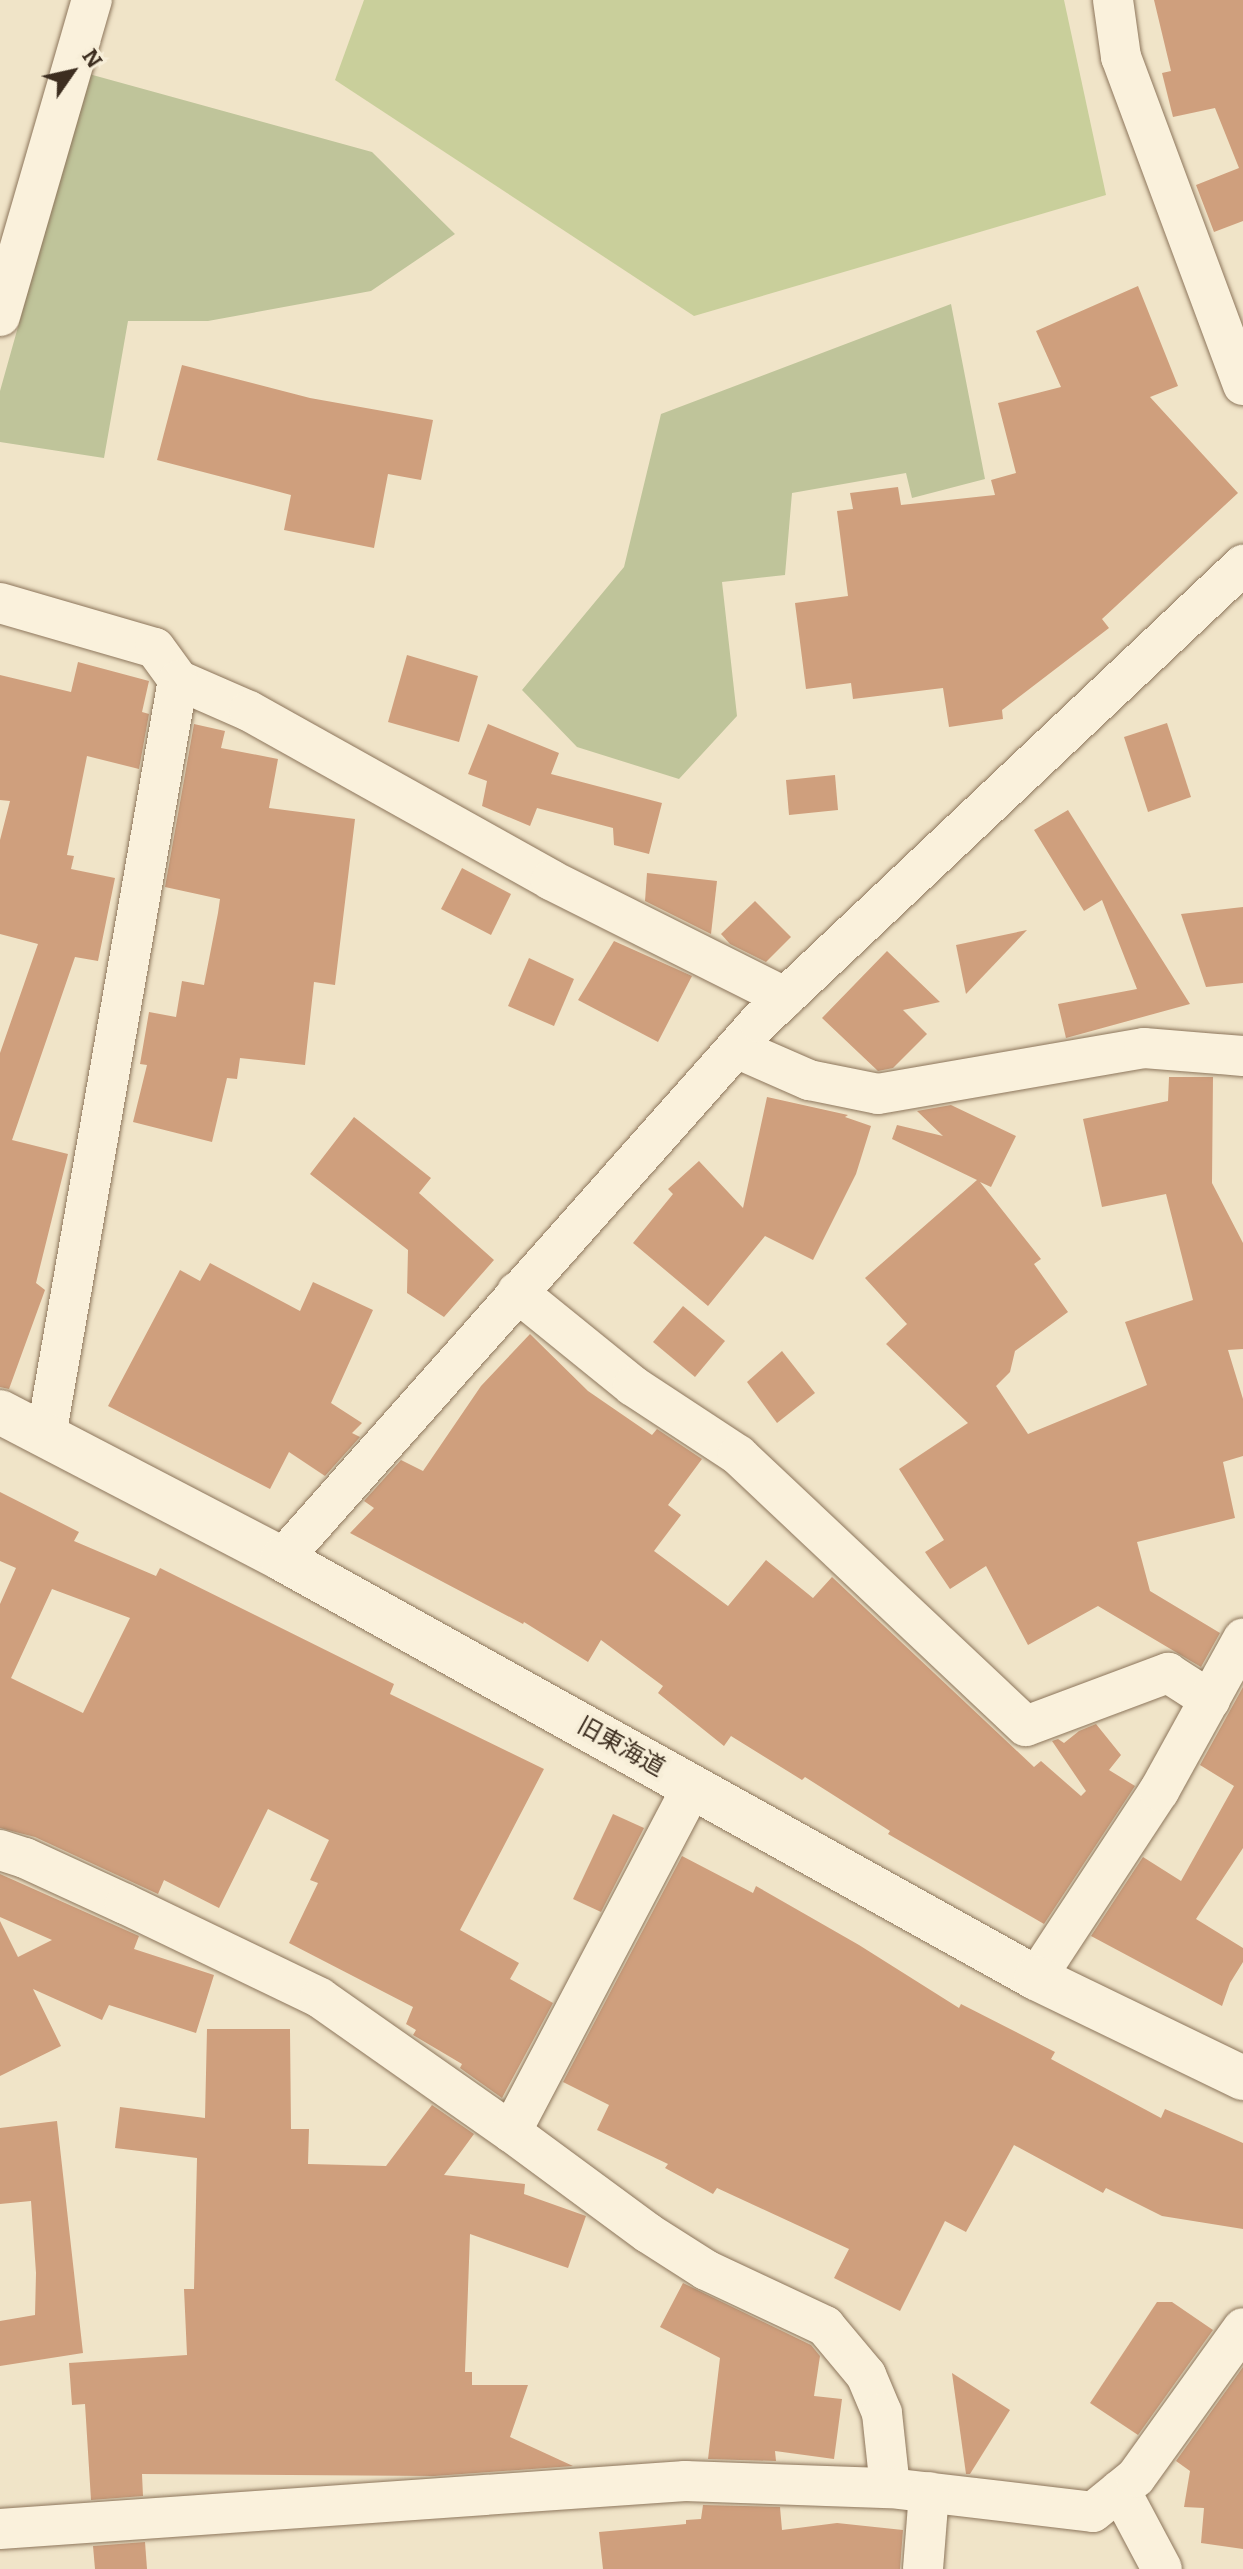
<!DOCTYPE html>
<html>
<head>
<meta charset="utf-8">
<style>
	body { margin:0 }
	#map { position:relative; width:1243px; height:2569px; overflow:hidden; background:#f0e4c8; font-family:Bitter,"Noto Sans JP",serif }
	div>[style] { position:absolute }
	.green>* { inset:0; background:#c9cf9b }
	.cemetery>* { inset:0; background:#bfc49a }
	.building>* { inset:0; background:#cf9f7d }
	.roads { filter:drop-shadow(0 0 2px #8d765c) drop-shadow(0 0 2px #8d765c) }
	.minor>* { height:40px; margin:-20px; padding:0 20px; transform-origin:20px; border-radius:20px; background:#faf1dc }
	.tertiary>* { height:44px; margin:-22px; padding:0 22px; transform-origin:22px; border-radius:22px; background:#faf1dc }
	span { translate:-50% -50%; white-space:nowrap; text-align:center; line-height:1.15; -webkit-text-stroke:8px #f7eed8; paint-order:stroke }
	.street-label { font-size:24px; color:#3d2e20 }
	.north { position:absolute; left:32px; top:32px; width:80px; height:80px; -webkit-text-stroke:6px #f7eed8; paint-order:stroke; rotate:56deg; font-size:22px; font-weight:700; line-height:32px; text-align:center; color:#3d2e20 }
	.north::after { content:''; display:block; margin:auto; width:28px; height:36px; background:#3d2e20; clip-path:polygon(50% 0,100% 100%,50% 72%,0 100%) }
</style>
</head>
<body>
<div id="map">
	<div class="green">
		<i style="clip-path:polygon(364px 0,1064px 0,1106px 195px,694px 316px,335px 80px)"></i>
	</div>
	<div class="cemetery">
		<i style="clip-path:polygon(89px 74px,372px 152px,455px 234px,371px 291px,208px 321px,128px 321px,104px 458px,0 442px,0 391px)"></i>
		<i style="clip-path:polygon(951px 304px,985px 479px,912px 498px,906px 473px,792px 493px,785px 575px,722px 582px,737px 716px,679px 779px,577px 747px,522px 690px,624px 567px,661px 414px)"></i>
	</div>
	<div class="building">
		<i style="clip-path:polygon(1154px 0,1243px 0,1243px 221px,1214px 232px,1196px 185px,1239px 168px,1215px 108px,1173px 117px,1162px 73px,1171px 71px)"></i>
		<i style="clip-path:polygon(1138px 286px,1178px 386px,1150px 397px,1238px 493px,1102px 619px,1109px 628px,1002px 710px,1003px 719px,949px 727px,943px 688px,853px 699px,851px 683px,806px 689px,795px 603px,848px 596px,837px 511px,853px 509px,850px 493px,898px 487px,901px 505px,995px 495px,991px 480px,1016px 473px,998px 403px,1061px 387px,1036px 331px)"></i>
		<i style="clip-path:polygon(182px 365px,310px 398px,433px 420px,421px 480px,388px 474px,374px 548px,284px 530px,291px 495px,157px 460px)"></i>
		<i style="clip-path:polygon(407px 655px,478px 676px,459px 742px,388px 722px)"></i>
		<i style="clip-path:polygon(78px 662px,149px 681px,142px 712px,149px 714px,139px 769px,87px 756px,67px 855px,74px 856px,71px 869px,115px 878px,98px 961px,75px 957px,12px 1140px,68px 1154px,36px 1283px,45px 1290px,9px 1389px,0 1387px,0 1053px,38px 944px,0 934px,0 840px,10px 801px,0 800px,0 675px,71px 692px)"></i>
		<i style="clip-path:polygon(1167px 723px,1191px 797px,1148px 812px,1124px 737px)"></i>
		<i style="clip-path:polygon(194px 724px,225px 731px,221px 748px,278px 759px,269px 808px,355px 819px,335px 985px,314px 982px,305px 1065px,240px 1058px,237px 1079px,227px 1078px,212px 1142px,133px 1122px,147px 1065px,140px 1064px,149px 1012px,176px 1017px,182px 981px,204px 985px,218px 913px,220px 899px,165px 887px)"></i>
		<i style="clip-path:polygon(488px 724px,559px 753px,551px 774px,662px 803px,649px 854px,614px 845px,613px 828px,537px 808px,530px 826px,482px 806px,487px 781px,468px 774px)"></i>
		<i style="clip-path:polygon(835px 775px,838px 810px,789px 815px,786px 780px)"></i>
		<i style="clip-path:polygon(1068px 810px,1118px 890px,1190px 1004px,1066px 1038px,1058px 1004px,1137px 989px,1102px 900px,1084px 911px,1034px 830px)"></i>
		<i style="clip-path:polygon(462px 868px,511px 894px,491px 935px,441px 909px)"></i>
		<i style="clip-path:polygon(647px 873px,717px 881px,711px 934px,645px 901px)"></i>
		<i style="clip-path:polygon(755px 901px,791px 937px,766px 962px,730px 944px,721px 934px)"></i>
		<i style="clip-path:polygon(1243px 907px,1243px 983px,1206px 987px,1181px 914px)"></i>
		<i style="clip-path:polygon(1027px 930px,966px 994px,956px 945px)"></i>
		<i style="clip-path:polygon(614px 941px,692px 976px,658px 1042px,578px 1000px)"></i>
		<i style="clip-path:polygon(887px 951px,940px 1002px,903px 1010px,927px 1034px,893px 1068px,878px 1071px,822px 1018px)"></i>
		<i style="clip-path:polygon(529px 958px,574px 979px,554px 1026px,508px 1006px)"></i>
		<i style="clip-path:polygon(1169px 1077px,1213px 1077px,1212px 1183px,1243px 1243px,1243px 1349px,1228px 1350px,1243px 1399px,1243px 1456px,1223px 1462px,1235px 1518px,1137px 1542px,1150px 1591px,1220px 1633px,1201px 1667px,1098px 1606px,1028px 1645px,986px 1566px,950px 1589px,925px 1552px,944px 1540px,899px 1469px,968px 1423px,886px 1344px,907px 1324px,865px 1278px,977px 1180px,892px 1139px,897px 1125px,943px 1136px,917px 1111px,951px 1105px,1016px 1136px,991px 1187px,980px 1182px,1041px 1259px,1034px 1264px,1068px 1312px,1015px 1351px,1010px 1372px,996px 1386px,1028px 1434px,1147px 1385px,1125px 1322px,1193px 1300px,1166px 1194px,1102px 1207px,1083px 1119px,1168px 1101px)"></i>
		<i style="clip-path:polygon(767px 1097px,848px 1115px,845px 1117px,871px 1126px,856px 1174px,813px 1260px,765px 1236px,708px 1306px,633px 1243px,673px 1194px,668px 1189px,699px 1161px,743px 1208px)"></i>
		<i style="clip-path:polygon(354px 1117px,431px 1178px,419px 1193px,494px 1260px,444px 1317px,407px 1293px,408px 1250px,310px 1174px)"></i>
		<i style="clip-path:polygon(210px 1263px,300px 1311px,313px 1282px,373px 1310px,331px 1403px,362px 1423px,352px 1433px,360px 1437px,325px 1476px,289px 1452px,270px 1489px,108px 1406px,180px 1270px,200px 1281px)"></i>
		<i style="clip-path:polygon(683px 1306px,725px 1341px,695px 1377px,653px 1342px)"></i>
		<i style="clip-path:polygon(530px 1334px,588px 1391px,652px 1435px,657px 1429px,702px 1459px,668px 1505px,681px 1515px,654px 1551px,728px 1606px,766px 1560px,813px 1598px,832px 1577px,1034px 1767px,1041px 1761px,1081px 1796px,1086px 1791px,1052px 1741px,1058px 1739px,1064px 1743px,1079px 1731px,1096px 1724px,1121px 1755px,1109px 1770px,1135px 1786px,1044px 1924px,888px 1834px,890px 1831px,805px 1777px,802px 1780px,731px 1736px,724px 1746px,658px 1693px,663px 1686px,601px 1640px,588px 1662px,524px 1622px,523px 1624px,350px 1533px,374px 1508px,364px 1501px,401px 1460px,423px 1471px,481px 1386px)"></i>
		<i style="clip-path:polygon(782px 1351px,815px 1393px,777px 1423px,747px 1382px)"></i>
		<i style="clip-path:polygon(evenodd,0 1492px,79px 1532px,74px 1541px,156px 1576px,160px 1568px,394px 1684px,390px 1694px,544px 1769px,460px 1930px,519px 1963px,510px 1979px,553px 2003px,502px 2098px,460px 2068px,462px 2064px,413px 2035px,416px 2030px,406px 2024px,413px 2007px,289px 1943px,318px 1883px,310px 1880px,329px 1840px,268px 1809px,219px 1908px,164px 1880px,158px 1894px,35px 1837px,0 1828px,0 1604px,16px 1568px,0 1561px,0 1492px,52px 1589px,130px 1618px,83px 1713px,11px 1678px,52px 1589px)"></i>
		<i style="clip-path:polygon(1243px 1687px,1243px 1848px,1196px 1919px,1243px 1948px,1243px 1962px,1230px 1983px,1222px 2006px,1091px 1936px,1143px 1857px,1181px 1881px,1234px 1786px,1200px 1765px)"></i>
		<i style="clip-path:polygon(613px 1814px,644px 1828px,601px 1912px,573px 1899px)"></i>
		<i style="clip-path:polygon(682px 1856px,753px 1893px,756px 1886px,859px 1945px,959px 2008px,961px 2004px,1055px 2052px,1051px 2059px,1161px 2118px,1165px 2109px,1243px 2143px,1243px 2229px,1162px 2216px,1106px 2188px,1103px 2193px,1014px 2145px,966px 2232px,945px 2221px,900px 2311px,834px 2278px,849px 2249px,717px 2188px,713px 2194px,665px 2168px,668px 2164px,597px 2130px,609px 2105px,563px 2082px)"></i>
		<i style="clip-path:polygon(0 1874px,139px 1936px,134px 1949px,214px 1975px,196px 2033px,109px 2005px,102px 2020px,33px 1989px,61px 2046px,0 2076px,0 1921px,18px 1957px,52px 1940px,0 1917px)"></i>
		<i style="clip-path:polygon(207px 2029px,290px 2029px,291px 2129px,309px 2129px,308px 2164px,386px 2166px,432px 2105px,474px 2134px,444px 2175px,525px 2184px,524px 2194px,586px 2216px,568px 2268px,470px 2234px,465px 2372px,472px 2372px,472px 2385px,528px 2385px,510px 2437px,573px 2466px,434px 2476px,142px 2474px,143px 2496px,91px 2500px,85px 2404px,72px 2405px,69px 2363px,187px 2355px,184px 2289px,194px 2289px,197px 2158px,115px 2148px,120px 2107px,205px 2118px)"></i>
		<i style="clip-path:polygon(57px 2121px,83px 2353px,0 2366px,0 2321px,35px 2315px,36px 2273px,31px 2201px,0 2204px,0 2128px)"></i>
		<i style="clip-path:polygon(683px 2283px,811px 2345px,820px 2356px,814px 2396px,842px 2399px,834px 2459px,775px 2451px,776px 2461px,708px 2459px,720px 2358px,660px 2327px)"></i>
		<i style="clip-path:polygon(1157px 2302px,1172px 2302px,1213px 2330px,1138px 2435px,1090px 2403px)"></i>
		<i style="clip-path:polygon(1243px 2367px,1243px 2549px,1201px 2543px,1204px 2508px,1184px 2507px,1190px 2471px,1176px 2461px)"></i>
		<i style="clip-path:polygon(952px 2373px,1010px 2410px,970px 2474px,966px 2474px)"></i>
		<i style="clip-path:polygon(703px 2505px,780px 2507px,782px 2530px,837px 2523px,903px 2530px,900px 2569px,603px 2569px,599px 2532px,686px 2524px,686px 2520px,701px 2519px)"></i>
		<i style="clip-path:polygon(145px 2542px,147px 2569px,95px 2569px,93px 2546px)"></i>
	</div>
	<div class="roads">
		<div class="minor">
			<i style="left:1113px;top:0;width:58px;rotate:82deg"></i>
			<i style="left:1121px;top:57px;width:350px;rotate:69.6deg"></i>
			<i style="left:0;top:316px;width:329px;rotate:-73.8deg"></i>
			<i style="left:0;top:603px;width:161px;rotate:16.2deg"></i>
			<i style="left:155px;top:648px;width:39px;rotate:54deg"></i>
			<i style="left:178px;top:680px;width:77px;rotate:23.6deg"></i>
			<i style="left:249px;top:711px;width:346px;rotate:29.2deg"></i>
			<i style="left:551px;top:880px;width:262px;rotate:26.6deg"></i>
			<i style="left:736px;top:1048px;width:80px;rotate:23.7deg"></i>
			<i style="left:809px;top:1080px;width:70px;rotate:11.5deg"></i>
			<i style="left:878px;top:1094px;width:270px;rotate:-9.8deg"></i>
			<i style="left:1144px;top:1048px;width:99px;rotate:4.6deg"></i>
			<i style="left:517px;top:1292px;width:149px;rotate:39deg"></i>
			<i style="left:633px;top:1386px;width:126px;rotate:33.3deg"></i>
			<i style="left:738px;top:1455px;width:395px;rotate:43.3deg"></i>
			<i style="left:1026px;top:1726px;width:152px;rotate:-20.5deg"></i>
			<i style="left:1168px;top:1673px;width:50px;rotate:32.7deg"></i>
			<i style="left:46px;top:1436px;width:767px;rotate:-80.1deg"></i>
			<i style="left:282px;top:1559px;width:718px;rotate:-48.39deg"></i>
			<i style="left:759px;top:1022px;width:666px;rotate:-43.36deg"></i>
			<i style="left:0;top:1850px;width:26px;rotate:18deg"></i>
			<i style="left:25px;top:1858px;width:110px;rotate:24.7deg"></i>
			<i style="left:125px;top:1904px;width:216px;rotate:25.7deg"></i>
			<i style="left:320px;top:1998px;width:233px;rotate:35.1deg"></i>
			<i style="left:511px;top:2132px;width:170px;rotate:36.4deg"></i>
			<i style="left:648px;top:2233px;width:69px;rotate:32.5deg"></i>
			<i style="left:706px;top:2270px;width:132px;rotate:25.2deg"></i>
			<i style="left:825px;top:2326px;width:64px;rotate:50.1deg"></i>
			<i style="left:866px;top:2375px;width:41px;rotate:67.2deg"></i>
			<i style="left:882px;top:2413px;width:75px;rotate:83.9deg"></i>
			<i style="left:1036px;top:1978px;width:224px;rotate:-56.7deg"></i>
			<i style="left:1159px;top:1791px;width:174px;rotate:-61.1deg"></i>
			<i style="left:511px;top:2132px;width:390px;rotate:-62.3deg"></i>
			<i style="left:1120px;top:2490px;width:89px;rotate:62deg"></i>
			<i style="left:0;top:2529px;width:687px;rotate:-4.01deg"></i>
			<i style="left:685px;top:2481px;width:205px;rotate:2deg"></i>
			<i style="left:890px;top:2488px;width:204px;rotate:6.7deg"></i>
			<i style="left:1093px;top:2512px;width:55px;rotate:-39.1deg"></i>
			<i style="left:1136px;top:2477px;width:183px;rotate:-54.3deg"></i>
			<i style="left:923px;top:2569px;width:77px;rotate:-85.5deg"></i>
		</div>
		<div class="tertiary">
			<i style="left:0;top:1412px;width:318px;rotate:27.5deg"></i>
			<i style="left:282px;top:1559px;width:863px;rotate:29.06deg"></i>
			<i style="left:1036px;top:1978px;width:230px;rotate:25.8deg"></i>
		</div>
	</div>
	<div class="street-label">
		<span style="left:621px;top:1747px;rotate:29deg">旧東海道</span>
	</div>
	<div class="north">N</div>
</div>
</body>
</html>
